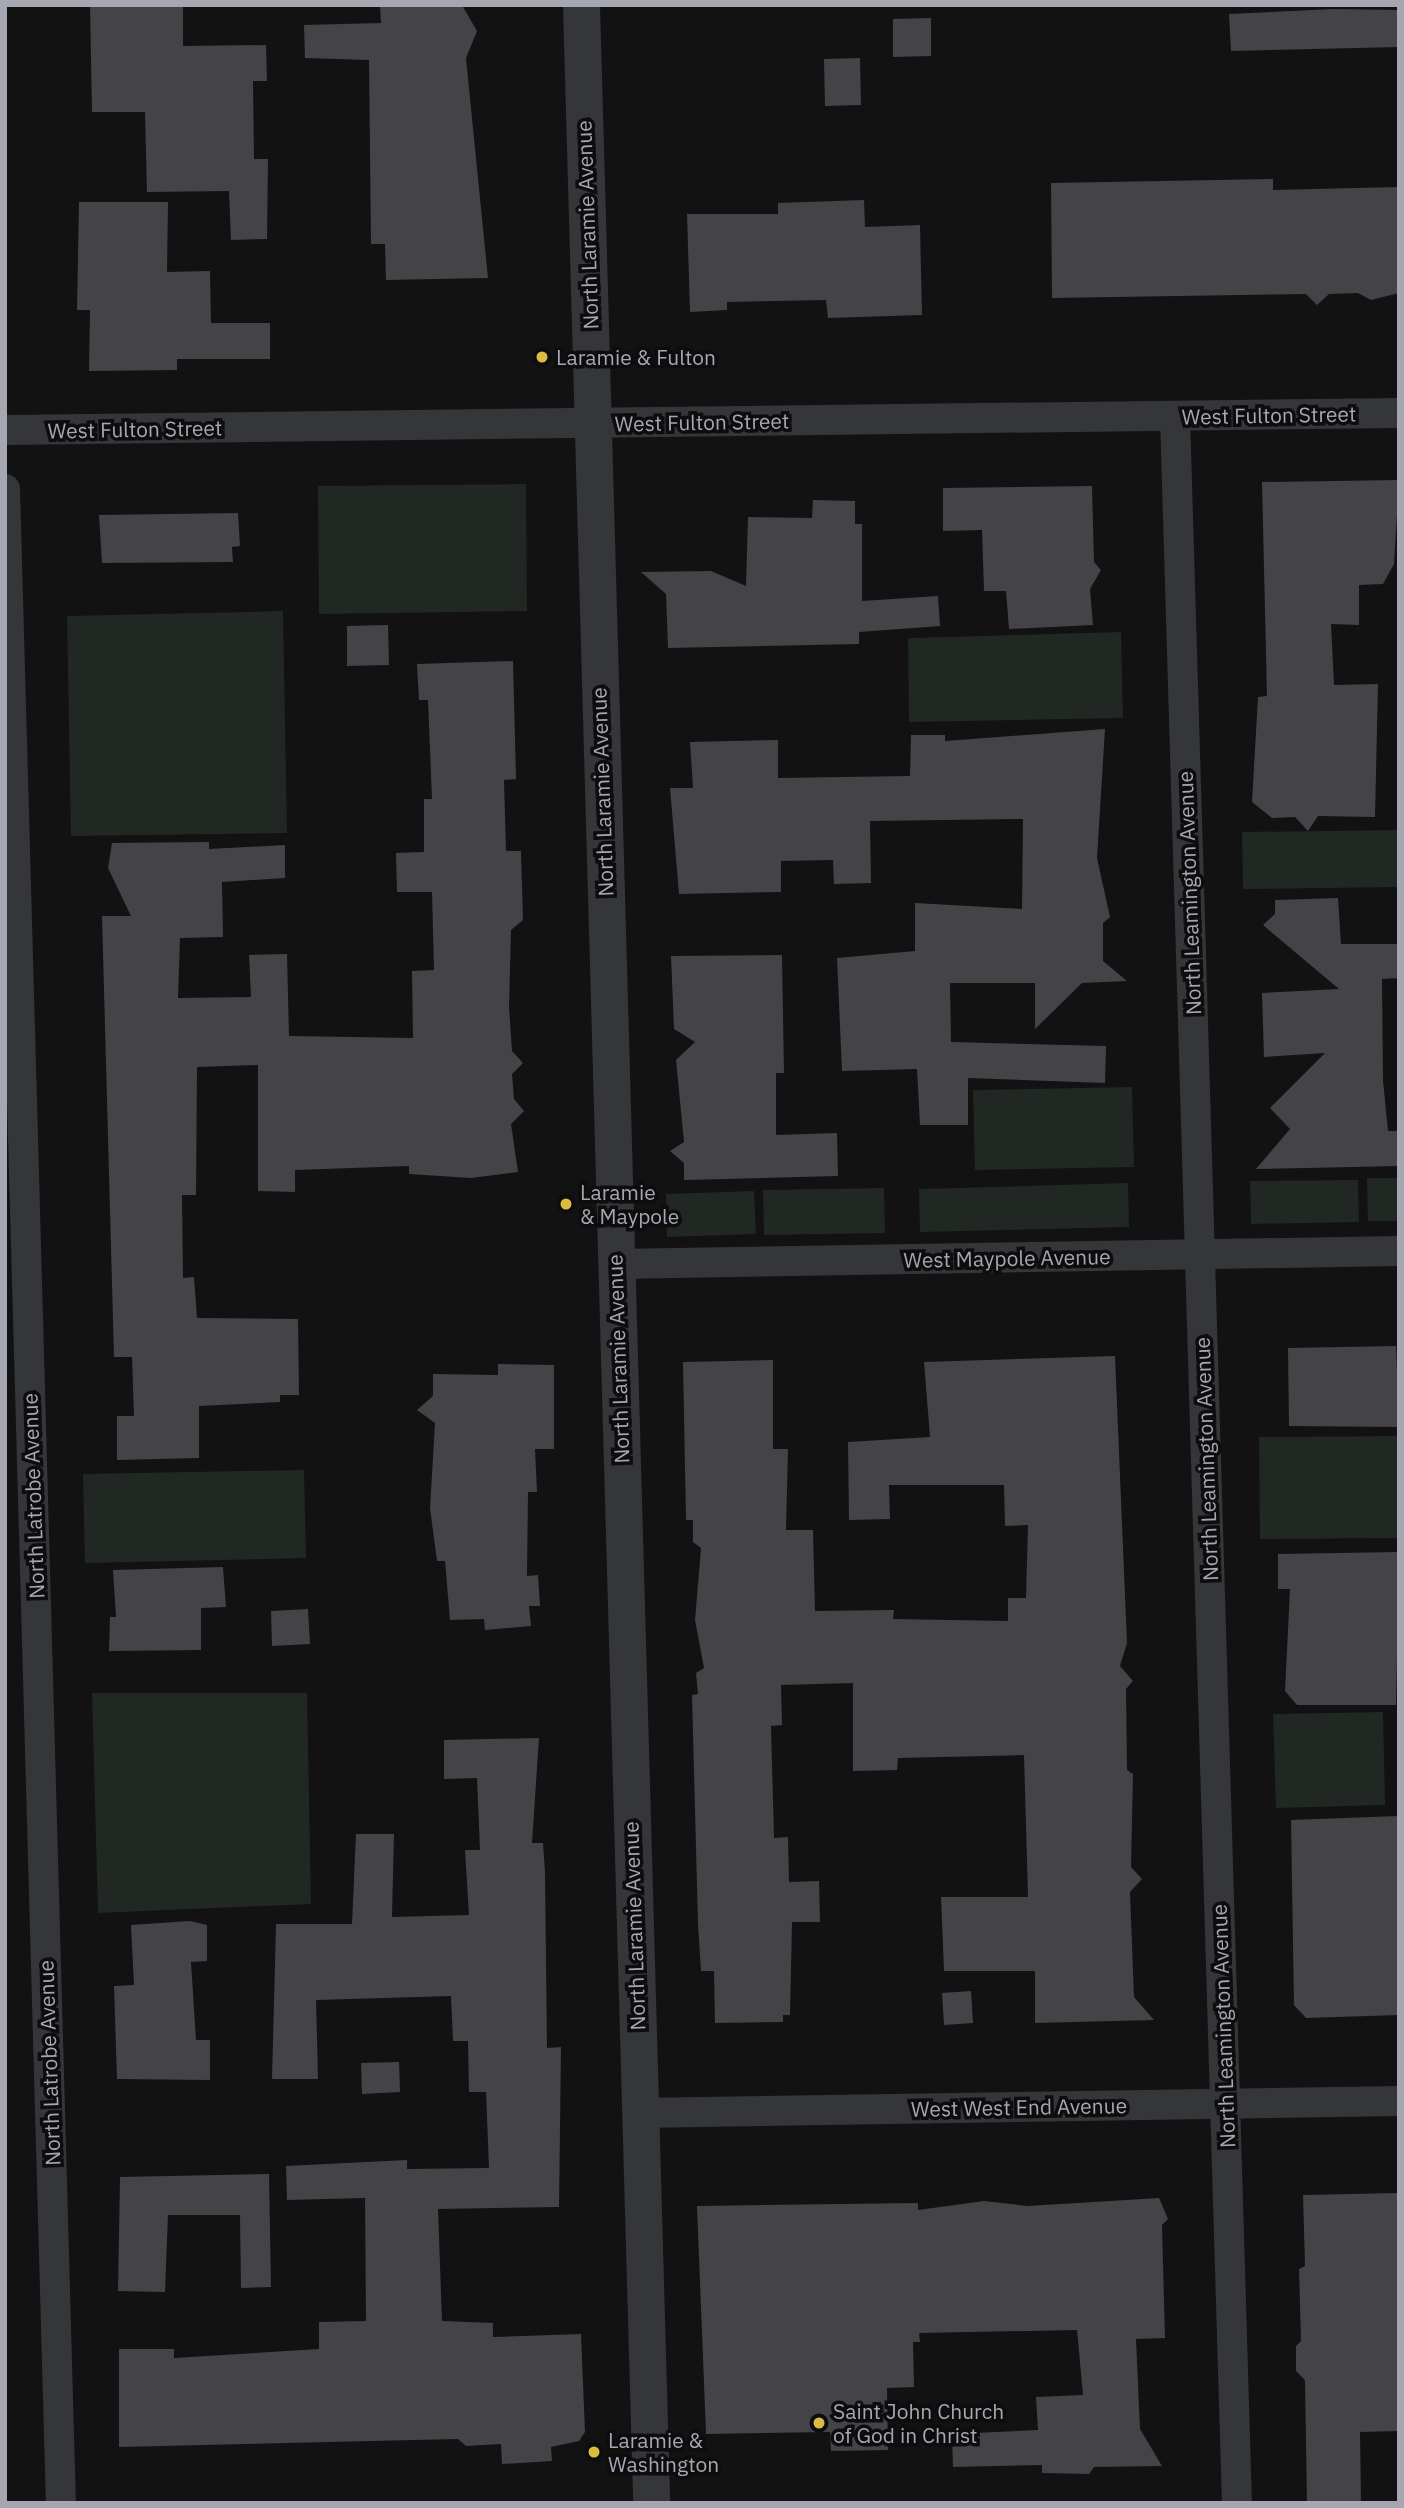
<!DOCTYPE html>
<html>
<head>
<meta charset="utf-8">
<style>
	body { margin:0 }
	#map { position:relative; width:1404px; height:2508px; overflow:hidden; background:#121213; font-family:"IBM Plex Sans",sans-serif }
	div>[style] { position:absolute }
	.green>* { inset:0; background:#212722 }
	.building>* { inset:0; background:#444448 }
	.minor>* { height:30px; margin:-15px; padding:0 15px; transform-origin:15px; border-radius:15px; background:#35363a }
	.tertiary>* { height:37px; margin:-18.5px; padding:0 18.5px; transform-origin:18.5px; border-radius:18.5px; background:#35363a }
	.dots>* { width:19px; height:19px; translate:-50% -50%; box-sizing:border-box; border:4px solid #0d0d0e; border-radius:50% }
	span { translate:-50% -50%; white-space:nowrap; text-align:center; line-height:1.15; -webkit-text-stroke:7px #0d0d0e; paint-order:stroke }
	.street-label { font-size:21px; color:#a5a7b2 }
	.poi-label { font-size:21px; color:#a5a7b2 }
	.left { translate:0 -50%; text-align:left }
	.frame { position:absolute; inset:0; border:7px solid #a5a7b2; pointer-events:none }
</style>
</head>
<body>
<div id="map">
	<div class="green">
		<i style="clip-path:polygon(526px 484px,527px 611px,319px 614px,318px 486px)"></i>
		<i style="clip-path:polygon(283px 611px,287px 833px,71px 836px,67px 616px)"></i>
		<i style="clip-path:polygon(1121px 632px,1123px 718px,909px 722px,908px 638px)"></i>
		<i style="clip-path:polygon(1399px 830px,1399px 887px,1243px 889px,1242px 832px)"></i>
		<i style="clip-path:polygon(1132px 1087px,1134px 1167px,975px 1170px,973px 1090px)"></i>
		<i style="clip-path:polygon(1367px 1178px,1399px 1178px,1399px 1221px,1368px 1221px)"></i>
		<i style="clip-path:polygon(1358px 1180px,1359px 1222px,1251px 1224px,1250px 1181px)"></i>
		<i style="clip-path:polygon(1128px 1183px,1129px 1227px,920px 1232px,919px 1189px)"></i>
		<i style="clip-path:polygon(884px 1188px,885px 1233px,764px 1235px,763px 1190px)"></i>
		<i style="clip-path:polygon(754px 1191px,756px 1234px,667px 1237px,666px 1194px)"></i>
		<i style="clip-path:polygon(1399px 1436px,1399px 1538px,1260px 1539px,1259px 1437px)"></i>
		<i style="clip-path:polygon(304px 1470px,306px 1558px,85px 1563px,83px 1474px)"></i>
		<i style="clip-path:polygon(92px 1693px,307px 1693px,311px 1904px,98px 1913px)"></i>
		<i style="clip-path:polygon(1383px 1712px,1385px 1805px,1276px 1808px,1273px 1714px)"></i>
	</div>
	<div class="building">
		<i style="clip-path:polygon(90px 5px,183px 5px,183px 46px,266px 45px,267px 81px,253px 81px,254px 159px,268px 159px,267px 239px,231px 240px,229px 191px,147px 192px,145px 112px,92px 112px)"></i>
		<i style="clip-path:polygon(380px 5px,462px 5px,477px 31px,466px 58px,488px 278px,386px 280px,385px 244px,371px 244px,369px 60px,305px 58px,304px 25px,381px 23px)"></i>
		<i style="clip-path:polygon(1333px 9px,1399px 10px,1399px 47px,1231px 51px,1229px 14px)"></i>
		<i style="clip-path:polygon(931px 18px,931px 56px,893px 57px,893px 19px)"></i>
		<i style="clip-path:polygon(860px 58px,861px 105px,825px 106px,824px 59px)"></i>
		<i style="clip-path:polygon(1273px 179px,1273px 190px,1399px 187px,1399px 293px,1371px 300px,1358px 293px,1329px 294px,1317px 305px,1306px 294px,1052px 298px,1051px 183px)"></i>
		<i style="clip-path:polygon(864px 200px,865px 227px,920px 225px,922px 315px,828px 318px,826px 300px,727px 302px,727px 310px,690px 312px,687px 214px,778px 214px,778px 203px)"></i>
		<i style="clip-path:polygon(79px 202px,168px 202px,167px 272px,210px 271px,211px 323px,270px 323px,270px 359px,177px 359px,177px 370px,89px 371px,90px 310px,77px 310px)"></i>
		<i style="clip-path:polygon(1399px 480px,1394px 564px,1383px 584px,1359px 585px,1359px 625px,1331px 624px,1334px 685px,1378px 684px,1375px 817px,1318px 816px,1308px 831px,1295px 817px,1272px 818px,1252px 802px,1258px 697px,1267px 696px,1262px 482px)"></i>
		<i style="clip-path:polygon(1092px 486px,1094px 562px,1101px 570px,1090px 589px,1093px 625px,1009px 629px,1006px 591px,984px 591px,982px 530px,943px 531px,943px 488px)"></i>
		<i style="clip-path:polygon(813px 500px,855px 501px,855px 524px,862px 524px,862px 601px,938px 596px,940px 626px,859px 632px,859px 644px,668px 648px,666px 594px,641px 572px,711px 571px,746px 586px,748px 517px,812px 518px)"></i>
		<i style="clip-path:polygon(238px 513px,240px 546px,232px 547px,233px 562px,102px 563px,99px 515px)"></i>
		<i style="clip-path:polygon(388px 625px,389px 665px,347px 666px,347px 626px)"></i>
		<i style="clip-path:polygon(513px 661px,516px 779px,504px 780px,506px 851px,521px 851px,523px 920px,511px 930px,509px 1007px,512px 1051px,523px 1063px,512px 1074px,514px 1099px,524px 1111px,511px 1124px,518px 1172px,471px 1178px,409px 1174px,409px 1166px,295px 1170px,295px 1192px,258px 1191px,258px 1065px,197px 1067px,196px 1195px,182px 1195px,183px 1278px,194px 1277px,197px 1318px,298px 1319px,299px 1395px,280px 1395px,280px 1402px,199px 1406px,199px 1458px,117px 1460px,117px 1416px,134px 1416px,132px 1357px,114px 1357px,102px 916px,131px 916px,108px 868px,112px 843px,209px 842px,209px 849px,285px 845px,285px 878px,222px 882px,223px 937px,180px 938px,178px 998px,251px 997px,249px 955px,287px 954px,289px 1036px,413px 1038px,412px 971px,434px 970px,432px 892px,397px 892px,396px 853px,424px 852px,424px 799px,432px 799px,428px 700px,419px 700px,417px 664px)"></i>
		<i style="clip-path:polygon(1105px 729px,1097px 858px,1110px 917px,1103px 923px,1103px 961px,1127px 981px,1082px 983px,1035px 1029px,1035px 983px,950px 983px,951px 1042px,1106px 1046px,1105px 1083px,968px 1078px,968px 1125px,920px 1125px,917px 1069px,842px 1071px,837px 958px,915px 951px,915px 903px,1022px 909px,1023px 819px,870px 821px,871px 883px,834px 884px,833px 860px,781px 861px,781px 892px,679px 894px,670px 788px,693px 788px,690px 742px,778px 740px,778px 778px,910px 776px,911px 735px,945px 735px,945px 741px)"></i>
		<i style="clip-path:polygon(1338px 898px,1341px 944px,1399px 944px,1399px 978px,1382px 979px,1383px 1080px,1388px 1131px,1399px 1131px,1399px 1166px,1256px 1169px,1290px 1129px,1270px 1108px,1325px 1053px,1264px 1057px,1262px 993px,1339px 989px,1263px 925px,1275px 914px,1275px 900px)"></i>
		<i style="clip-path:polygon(782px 955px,784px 1073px,776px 1073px,776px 1135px,837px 1133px,838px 1176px,684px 1180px,684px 1163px,670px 1151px,684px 1142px,676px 1060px,695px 1042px,674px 1029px,671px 956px)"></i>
		<i style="clip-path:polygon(1396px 1346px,1399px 1427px,1289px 1426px,1288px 1348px)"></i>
		<i style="clip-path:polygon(1115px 1356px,1127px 1643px,1120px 1666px,1133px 1681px,1126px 1689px,1127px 1770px,1133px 1774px,1131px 1867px,1142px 1879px,1130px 1892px,1134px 1997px,1154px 2020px,1035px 2023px,1035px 1971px,944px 1971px,941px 1897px,1028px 1897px,1024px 1755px,898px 1758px,897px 1770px,853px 1771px,853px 1683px,781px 1685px,782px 1725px,771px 1726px,774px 1838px,788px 1837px,789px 1882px,819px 1881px,820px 1922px,792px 1922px,790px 2015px,783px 2015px,783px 2022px,715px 2023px,714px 1971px,701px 1971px,698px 1924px,692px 1695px,698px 1694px,696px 1673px,704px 1668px,695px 1620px,701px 1548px,693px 1542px,693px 1520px,686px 1520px,683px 1362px,773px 1360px,773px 1449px,788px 1449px,786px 1530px,813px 1530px,815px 1611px,894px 1610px,893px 1619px,1008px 1621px,1008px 1598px,1026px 1598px,1028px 1525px,1005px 1526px,1004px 1485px,889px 1485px,890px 1519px,849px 1520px,848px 1442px,930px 1437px,924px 1362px)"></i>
		<i style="clip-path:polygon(498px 1364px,554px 1365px,554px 1449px,535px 1449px,537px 1492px,528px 1492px,527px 1576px,538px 1575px,540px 1606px,529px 1606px,531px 1626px,485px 1630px,484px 1619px,450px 1620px,445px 1561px,437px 1561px,430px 1508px,435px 1423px,417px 1410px,433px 1396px,433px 1374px,498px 1375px)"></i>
		<i style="clip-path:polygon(1399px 1552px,1396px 1705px,1297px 1705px,1285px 1691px,1290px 1589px,1278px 1589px,1278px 1554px)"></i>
		<i style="clip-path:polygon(223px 1567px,226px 1607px,201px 1608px,201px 1650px,109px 1651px,110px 1617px,116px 1617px,113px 1570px)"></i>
		<i style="clip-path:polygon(308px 1609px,310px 1644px,272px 1646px,271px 1611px)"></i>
		<i style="clip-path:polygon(539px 1738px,532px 1843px,543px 1843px,545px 1872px,547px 2048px,561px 2047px,559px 2207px,438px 2209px,442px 2321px,493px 2323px,493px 2337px,581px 2334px,585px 2432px,579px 2441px,551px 2447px,552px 2461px,502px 2464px,501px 2444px,466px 2446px,458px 2439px,119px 2447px,119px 2349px,174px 2349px,174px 2358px,319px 2349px,319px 2322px,366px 2321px,365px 2198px,287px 2200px,286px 2166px,407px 2160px,407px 2169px,489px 2168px,486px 2092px,469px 2092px,468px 2041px,453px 2041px,451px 1996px,316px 2000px,318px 2079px,272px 2079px,276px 1924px,352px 1924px,356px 1834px,394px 1834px,392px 1917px,469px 1915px,465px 1850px,480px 1850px,477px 1778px,444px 1779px,444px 1740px)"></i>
		<i style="clip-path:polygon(1399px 1816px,1399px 2015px,1306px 2018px,1294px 2005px,1291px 1820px)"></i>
		<i style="clip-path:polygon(190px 1921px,207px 1925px,207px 1961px,191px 1962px,196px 2040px,210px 2040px,210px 2080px,117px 2079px,114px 1986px,134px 1985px,131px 1925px)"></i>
		<i style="clip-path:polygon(971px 1991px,973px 2023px,944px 2025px,942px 1993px)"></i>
		<i style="clip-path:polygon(399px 2062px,400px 2092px,362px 2094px,361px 2063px)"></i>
		<i style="clip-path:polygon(269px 2174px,271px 2287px,241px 2288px,240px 2215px,168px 2215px,165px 2292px,118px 2291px,120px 2177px)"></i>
		<i style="clip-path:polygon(1399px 2193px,1399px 2431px,1360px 2432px,1361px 2503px,1307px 2503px,1305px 2380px,1296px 2371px,1296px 2346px,1301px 2341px,1299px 2269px,1305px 2266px,1303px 2195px)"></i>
		<i style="clip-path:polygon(1159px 2198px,1168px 2219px,1162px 2225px,1165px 2338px,1136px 2339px,1140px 2429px,1162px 2466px,1094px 2467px,1089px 2474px,1042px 2473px,1042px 2465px,953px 2467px,952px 2434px,1038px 2430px,1036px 2397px,1083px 2395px,1077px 2330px,919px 2333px,920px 2342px,913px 2342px,914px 2387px,887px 2388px,888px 2450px,831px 2451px,830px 2432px,706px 2434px,697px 2206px,918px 2203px,918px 2210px,984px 2201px,1028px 2206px)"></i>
	</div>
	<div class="minor">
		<i style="left:1175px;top:416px;width:2088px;rotate:88.3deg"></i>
		<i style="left:5px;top:430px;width:1394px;rotate:-0.7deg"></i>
		<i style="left:5px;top:489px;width:2015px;rotate:88.41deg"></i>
		<i style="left:616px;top:1264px;width:783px;rotate:-0.95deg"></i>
		<i style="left:640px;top:2113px;width:759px;rotate:-0.91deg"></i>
	</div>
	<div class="tertiary">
		<i style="left:581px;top:5px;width:2499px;rotate:88.39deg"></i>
	</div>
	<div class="dots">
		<i style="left:542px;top:357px;background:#dbbc42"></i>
		<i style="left:566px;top:1204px;background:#dbbc42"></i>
		<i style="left:819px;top:2423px;background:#dbbc42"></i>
		<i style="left:594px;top:2452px;background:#dbbc42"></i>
	</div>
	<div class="street-label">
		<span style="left:587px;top:225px;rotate:-92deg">North Laramie Avenue</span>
		<span style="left:1269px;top:415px;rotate:-1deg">West Fulton Street</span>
		<span style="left:702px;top:422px;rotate:-1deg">West Fulton Street</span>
		<span style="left:135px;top:429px;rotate:-1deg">West Fulton Street</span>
		<span style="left:602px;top:792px;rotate:-92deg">North Laramie Avenue</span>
		<span style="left:1189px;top:893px;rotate:-92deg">North Leamington Avenue</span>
		<span style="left:1007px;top:1258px;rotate:-1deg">West Maypole Avenue</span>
		<span style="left:618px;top:1359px;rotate:-92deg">North Laramie Avenue</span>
		<span style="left:1206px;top:1459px;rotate:-92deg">North Leamington Avenue</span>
		<span style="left:33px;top:1496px;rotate:-92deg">North Latrobe Avenue</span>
		<span style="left:634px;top:1926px;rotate:-92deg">North Laramie Avenue</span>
		<span style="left:1223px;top:2026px;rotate:-92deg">North Leamington Avenue</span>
		<span style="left:49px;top:2063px;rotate:-92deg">North Latrobe Avenue</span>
		<span style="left:1019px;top:2107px;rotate:-1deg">West West End Avenue</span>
	</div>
	<div class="poi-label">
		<span class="left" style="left:556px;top:357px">Laramie &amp; Fulton</span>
		<span class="left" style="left:580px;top:1204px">Laramie<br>&amp; Maypole</span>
		<span class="left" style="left:833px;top:2423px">Saint John Church<br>of God in Christ</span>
		<span class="left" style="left:608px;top:2452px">Laramie &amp;<br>Washington</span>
	</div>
	<div class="frame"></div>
</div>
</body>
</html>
